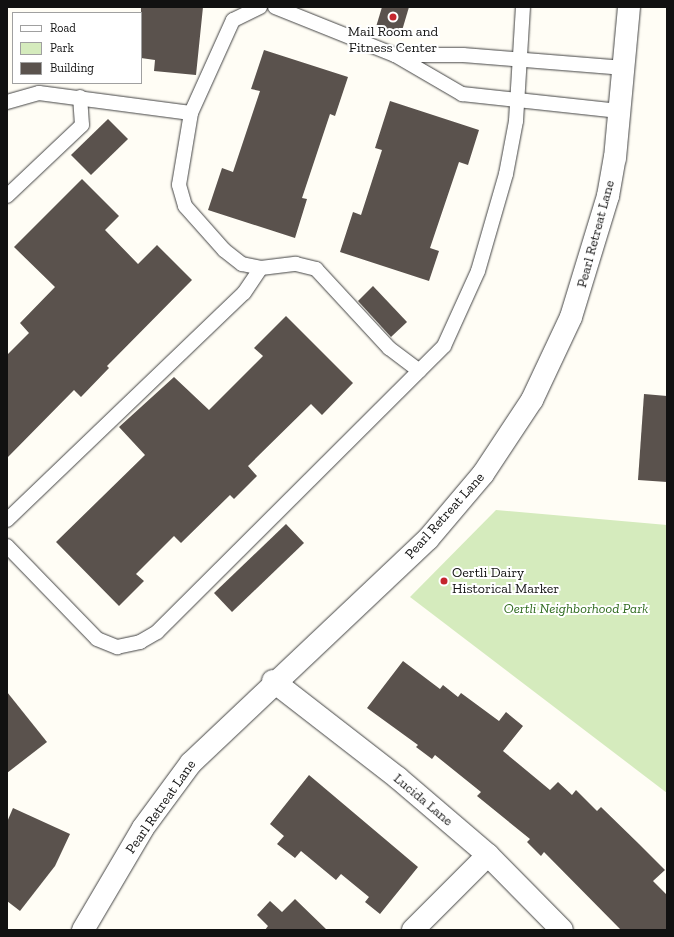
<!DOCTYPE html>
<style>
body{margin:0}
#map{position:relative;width:674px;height:937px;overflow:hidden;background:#fffdf5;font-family:"Zilla Slab",serif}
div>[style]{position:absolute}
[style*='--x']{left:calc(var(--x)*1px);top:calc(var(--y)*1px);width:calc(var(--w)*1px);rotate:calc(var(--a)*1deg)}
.green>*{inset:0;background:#d5ebbd}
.building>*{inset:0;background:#5a524d}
.roads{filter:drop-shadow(0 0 1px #444) drop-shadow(0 0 1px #444)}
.service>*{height:14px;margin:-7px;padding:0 7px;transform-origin:7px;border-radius:7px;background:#fff}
.minor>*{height:22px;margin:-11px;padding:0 11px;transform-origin:11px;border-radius:11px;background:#fff}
.dots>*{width:11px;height:11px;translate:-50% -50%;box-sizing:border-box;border:2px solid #fff;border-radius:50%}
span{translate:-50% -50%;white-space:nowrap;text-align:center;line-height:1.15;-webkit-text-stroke:4px #fff;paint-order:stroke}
.poi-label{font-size:14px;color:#111}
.left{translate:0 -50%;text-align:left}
.street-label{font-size:14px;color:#111}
.park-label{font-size:14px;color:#2f6b1f;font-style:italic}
.frame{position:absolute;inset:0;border:8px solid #111;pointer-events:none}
.legend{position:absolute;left:12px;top:12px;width:130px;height:72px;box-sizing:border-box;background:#fff;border:1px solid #a0a0a0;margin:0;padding:5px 7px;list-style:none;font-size:12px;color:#111}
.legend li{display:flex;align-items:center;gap:8px;height:20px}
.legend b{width:20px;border:1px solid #a0a0a0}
</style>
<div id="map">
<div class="green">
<div style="clip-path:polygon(496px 510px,667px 525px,667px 793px,410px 597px)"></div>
</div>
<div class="building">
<div style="clip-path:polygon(141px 7px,203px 7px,196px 75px,154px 71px,155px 60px,141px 58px)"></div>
<div style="clip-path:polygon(382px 7px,409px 7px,401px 34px,376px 27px)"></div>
<div style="clip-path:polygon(264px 50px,348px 77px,335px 116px,330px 114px,302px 198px,307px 199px,295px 238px,208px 210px,222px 168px,233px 172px,260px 91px,251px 89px)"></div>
<div style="clip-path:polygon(390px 101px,479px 130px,468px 165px,459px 162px,430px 248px,439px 251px,429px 281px,340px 252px,353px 212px,361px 215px,382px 150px,375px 148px)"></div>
<div style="clip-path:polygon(108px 119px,128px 139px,91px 175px,71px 155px)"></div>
<div style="clip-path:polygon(82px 179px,119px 216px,105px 230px,138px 264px,157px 245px,192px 280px,107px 366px,109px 368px,81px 397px,74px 390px,7px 458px,7px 355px,29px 333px,20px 323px,55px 287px,14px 247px)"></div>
<div style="clip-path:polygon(373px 286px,407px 322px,391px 337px,358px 301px)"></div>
<div style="clip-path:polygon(286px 316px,353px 383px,322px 415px,311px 404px,248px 466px,257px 476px,234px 499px,230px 495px,181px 543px,174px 536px,136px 574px,144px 581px,119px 606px,56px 542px,145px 455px,119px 427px,174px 377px,209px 410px,263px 356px,254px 348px)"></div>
<div style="clip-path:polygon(644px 394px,667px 396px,667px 482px,638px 480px)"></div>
<div style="clip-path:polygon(286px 524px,304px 543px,232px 612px,214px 593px)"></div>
<div style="clip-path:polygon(403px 661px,440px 689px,443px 685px,458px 697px,461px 693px,499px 721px,506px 712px,523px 726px,503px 751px,550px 790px,558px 782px,572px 795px,576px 790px,597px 811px,601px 807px,639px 844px,665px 870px,653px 881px,667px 895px,667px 930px,621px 930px,544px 852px,541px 856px,527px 842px,530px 839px,477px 796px,481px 792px,435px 755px,432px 759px,416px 747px,418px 745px,367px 708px)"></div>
<div style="clip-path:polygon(7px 692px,47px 742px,7px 773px)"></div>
<div style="clip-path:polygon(309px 775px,418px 867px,380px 914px,365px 902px,369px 897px,341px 874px,336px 880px,301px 851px,295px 858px,277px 844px,284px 836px,270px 824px)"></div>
<div style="clip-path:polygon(13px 808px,70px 834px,55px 866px,20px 911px,7px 901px,7px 822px)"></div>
<div style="clip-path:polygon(295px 899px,327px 930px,265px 930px,268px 926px,257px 915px,270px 901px,282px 912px)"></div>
</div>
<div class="roads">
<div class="service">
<div style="--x:260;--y:7;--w:30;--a:154"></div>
<div style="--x:233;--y:20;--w:102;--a:114.3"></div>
<div style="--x:191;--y:113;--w:73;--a:99.5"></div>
<div style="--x:179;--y:185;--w:22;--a:74"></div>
<div style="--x:185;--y:206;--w:59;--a:48.4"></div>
<div style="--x:224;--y:250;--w:23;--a:38"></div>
<div style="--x:242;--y:264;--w:19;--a:12"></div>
<div style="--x:261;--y:268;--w:35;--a:-7"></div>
<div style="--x:296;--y:264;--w:21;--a:14"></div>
<div style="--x:316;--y:269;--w:108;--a:47.3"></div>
<div style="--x:389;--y:348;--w:38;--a:37"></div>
<div style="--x:275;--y:7;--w:129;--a:21.8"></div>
<div style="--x:395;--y:55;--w:78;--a:30.2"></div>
<div style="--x:462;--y:94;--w:158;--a:6.2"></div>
<div style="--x:395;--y:55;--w:68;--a:0"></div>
<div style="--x:463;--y:55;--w:162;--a:4.6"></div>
<div style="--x:7;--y:102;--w:33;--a:-16"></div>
<div style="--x:39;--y:93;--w:153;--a:7.5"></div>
<div style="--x:7;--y:196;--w:103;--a:-43.4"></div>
<div style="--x:82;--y:125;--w:28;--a:-94"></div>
<div style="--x:7;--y:520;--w:328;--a:-43.8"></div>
<div style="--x:244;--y:293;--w:30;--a:-56"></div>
<div style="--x:7;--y:546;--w:129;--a:45.9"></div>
<div style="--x:97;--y:639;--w:22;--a:22"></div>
<div style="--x:117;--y:647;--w:24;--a:-12"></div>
<div style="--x:140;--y:642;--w:20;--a:-30"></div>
<div style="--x:157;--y:632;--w:405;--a:-44.9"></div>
<div style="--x:444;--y:346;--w:82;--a:-65.6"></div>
<div style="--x:478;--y:271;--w:101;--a:-73.9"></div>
<div style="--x:506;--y:174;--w:54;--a:-79.3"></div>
<div style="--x:516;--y:121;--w:114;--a:-86.5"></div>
</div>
<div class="minor">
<div style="--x:273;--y:681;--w:158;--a:37.8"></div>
<div style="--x:398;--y:778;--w:118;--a:40.5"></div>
<div style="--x:488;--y:855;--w:105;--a:45.4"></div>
<div style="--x:83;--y:930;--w:118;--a:-59.5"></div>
<div style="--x:143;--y:828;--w:81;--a:-53.6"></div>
<div style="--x:191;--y:763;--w:326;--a:-43.4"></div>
<div style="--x:428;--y:539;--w:85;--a:-49.8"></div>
<div style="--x:483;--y:474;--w:89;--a:-56.5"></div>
<div style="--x:532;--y:400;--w:92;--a:-64.8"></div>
<div style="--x:571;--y:317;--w:127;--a:-73"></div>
<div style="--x:608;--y:196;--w:39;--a:-80"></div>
<div style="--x:615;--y:158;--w:152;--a:-84.7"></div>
<div style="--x:413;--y:930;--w:106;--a:-45"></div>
</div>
</div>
<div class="dots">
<div style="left:393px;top:17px;background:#c4262e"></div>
<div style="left:444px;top:581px;background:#c4262e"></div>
</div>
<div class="poi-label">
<span style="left:393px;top:40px">Mail Room and<br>Fitness Center</span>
<span class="left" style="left:452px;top:581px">Oertli Dairy<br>Historical Marker</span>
</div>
<div class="street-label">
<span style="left:596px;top:234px;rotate:-75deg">Pearl Retreat Lane</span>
<span style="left:445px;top:516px;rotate:-48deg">Pearl Retreat Lane</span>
<span style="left:423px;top:800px;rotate:40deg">Lucida Lane</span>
<span style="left:161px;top:807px;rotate:-55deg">Pearl Retreat Lane</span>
</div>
<div class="park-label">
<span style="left:576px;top:609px">Oertli Neighborhood Park</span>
</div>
<div class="frame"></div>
<ul class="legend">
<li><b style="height:5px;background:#fff"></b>Road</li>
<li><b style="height:11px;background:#d5ebbd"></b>Park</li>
<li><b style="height:11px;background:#5a524d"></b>Building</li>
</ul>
</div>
